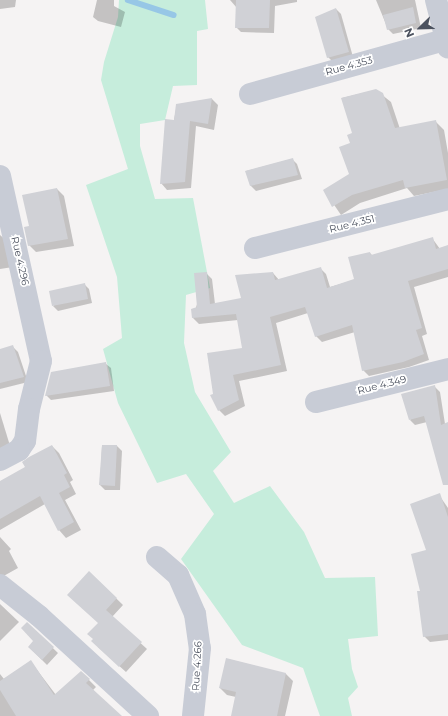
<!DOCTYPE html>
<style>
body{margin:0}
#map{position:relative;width:448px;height:716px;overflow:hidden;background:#f5f3f3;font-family:Montserrat,sans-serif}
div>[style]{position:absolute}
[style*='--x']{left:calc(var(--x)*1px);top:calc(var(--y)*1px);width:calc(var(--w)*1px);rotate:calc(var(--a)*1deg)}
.green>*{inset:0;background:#c6eddc}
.shadow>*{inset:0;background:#0003}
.stream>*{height:5.5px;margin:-2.75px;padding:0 2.75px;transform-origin:2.75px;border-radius:2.75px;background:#97c7e6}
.building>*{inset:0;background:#d0d1d6}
.minor>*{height:22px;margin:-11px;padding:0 11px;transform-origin:11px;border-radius:11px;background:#c8ccd6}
span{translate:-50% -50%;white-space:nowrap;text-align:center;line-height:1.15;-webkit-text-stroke:3.5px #fff;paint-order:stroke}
.street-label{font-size:10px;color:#4c525f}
.north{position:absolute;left:400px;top:8px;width:40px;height:40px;-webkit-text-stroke:3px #fff;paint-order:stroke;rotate:247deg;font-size:11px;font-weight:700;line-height:16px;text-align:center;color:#4c525f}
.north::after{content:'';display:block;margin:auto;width:14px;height:18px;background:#4c525f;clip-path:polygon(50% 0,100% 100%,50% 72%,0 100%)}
</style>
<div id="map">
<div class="green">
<div style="clip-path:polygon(119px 0,205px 0,208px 29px,197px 31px,197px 85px,173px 86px,165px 120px,140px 124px,140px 146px,155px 199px,193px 198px,210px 288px,186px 295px,184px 343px,195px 392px,231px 452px,213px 471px,234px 503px,270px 486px,304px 532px,325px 578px,375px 577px,378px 636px,348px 639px,352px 669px,358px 687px,348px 698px,352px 716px,320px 716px,303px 668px,242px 645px,181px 559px,214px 514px,186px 474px,157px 483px,118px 403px,103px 349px,122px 338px,117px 277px,86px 185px,128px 169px,101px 80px,104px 62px,118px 17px)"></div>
</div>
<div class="shadow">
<div style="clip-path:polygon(0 0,16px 0,15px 7px,0 9px)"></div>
<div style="clip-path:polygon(97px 0,114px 0,114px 6px,125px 12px,121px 27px,98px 21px,93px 17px)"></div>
<div style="clip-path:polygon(230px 0,297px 0,297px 2px,275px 6px,274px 33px,241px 32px,236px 27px,237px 8px)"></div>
<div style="clip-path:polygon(376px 0,415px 0,421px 28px,393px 34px,388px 29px)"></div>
<div style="clip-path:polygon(336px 9px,341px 14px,353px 57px,333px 62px,328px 57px)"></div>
<div style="clip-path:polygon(376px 90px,391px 102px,400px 129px,436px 122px,444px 130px,448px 153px,448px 189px,414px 196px,407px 188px,360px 203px,341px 215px,324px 190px,350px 175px,353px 134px,342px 98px)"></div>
<div style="clip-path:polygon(212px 99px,218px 105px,214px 130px,196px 126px,191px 188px,167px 190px,161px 183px,177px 105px)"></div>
<div style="clip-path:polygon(292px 159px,297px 164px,302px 179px,256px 191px,251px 186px,246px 171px)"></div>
<div style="clip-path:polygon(57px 189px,64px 196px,74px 246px,36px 252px,29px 245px,30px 227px)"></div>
<div style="clip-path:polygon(0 235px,8px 242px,13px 267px,0 269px)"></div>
<div style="clip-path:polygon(432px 238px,440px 249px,448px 247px,448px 277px,414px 287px,427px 334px,422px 336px,429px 360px,409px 367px,369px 376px,363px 370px,355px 332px,322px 342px,316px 336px,308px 313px,276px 323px,287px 371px,239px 381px,245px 406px,225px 416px,219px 410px,215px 394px,244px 349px,238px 320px,199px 324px,193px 318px,206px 273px,212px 279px,215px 304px,242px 299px,273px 273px,279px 280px,320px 268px,326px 274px,330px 287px,355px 280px,370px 253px,373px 256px)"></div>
<div style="clip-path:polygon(84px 284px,89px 289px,92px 303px,58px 311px,53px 306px)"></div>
<div style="clip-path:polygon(13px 347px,18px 352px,28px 382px,0 389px,0 350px)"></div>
<div style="clip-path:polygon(106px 364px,111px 368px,114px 391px,51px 400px,46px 395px)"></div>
<div style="clip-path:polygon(434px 386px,440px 392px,445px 424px,448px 424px,448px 468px,427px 422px,415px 425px,410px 420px)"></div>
<div style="clip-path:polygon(0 413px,11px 449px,0 453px)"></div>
<div style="clip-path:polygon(52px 446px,59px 453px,73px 480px,70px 482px,76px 494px,65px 500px,81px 530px,66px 538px,59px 530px,45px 504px,0 530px,0 483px,26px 467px)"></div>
<div style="clip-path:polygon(102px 446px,117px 446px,122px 451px,120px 490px,105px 490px,100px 485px)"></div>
<div style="clip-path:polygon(439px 495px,448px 508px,448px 640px,430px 642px,424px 636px,427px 551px)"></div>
<div style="clip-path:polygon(0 537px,11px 549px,9px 551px,18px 568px,0 578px)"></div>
<div style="clip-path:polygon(89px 572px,123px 605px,112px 617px,147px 649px,126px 672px,98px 647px,99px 624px)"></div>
<div style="clip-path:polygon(0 604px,19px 622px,0 641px)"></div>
<div style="clip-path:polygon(27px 623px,58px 653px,47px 665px,29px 647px,35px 641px)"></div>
<div style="clip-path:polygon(227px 659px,286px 674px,293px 681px,285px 716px,232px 716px,236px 697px,227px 695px,220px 688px)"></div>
<div style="clip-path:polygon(31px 662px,56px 695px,81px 672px,96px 687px,93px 690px,120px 716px,0 716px,0 674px,4px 679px)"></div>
</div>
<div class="stream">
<div style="--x:128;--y:0;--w:48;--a:18.1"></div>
</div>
<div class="building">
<div style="clip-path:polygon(236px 0,270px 0,269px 28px,235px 28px)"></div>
<div style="clip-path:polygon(413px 7px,416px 23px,387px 30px,383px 15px)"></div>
<div style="clip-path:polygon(336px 8px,349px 52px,327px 58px,315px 17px)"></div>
<div style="clip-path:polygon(376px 89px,383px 93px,395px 128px,436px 120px,447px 180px,405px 188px,403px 180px,352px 195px,332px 207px,323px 190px,349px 174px,339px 147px,350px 143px,347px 135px,352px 133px,341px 98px)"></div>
<div style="clip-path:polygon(212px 98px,208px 124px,190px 121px,185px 182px,160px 184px,165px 119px,174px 120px,176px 104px)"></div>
<div style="clip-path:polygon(293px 158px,298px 175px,250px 186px,245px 171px)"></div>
<div style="clip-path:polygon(57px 188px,68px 239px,28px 246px,24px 227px,29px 226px,22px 195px)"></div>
<div style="clip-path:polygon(433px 237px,436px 249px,448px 245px,448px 269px,408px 281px,422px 328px,416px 330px,424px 354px,403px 362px,362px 371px,352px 325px,315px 337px,305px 307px,270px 317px,281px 365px,233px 375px,239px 400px,218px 411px,210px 395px,213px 394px,207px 353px,242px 348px,236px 314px,192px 318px,191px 309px,197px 307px,194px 273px,207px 272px,210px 304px,241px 298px,235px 275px,273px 272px,275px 280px,321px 267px,327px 288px,354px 279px,348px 257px,370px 252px,371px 255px)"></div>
<div style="clip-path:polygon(85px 283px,88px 299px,52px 306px,49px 291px)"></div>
<div style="clip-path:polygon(13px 345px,24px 377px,0 383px,0 349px)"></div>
<div style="clip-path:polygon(106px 362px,110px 386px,45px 396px,51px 372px)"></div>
<div style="clip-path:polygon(435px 385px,441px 425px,448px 422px,448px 485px,443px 485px,424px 416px,409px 420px,401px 394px)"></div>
<div style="clip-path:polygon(52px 445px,67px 473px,64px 475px,70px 487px,59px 493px,74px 522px,58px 531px,40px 496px,0 519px,0 481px,25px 467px,22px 462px,29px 457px)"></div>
<div style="clip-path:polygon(102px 445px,117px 445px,115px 486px,99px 485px)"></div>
<div style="clip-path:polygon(440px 493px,448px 517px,448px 634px,423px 637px,417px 591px,420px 591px,411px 554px,426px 550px,410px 504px)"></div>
<div style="clip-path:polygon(89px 571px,117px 598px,106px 610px,142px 642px,119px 667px,91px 641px,93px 639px,87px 634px,98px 623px,67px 595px)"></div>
<div style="clip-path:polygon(27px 622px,54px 647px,42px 660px,28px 647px,33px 641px,21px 628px)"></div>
<div style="clip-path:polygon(226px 658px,286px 673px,277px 716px,231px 716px,236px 692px,219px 688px)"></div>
<div style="clip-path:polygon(31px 660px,54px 695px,81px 671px,90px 679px,86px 683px,122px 716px,16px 716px,0 690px,0 681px)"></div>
</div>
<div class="minor">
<div style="--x:436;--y:0;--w:49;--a:75.7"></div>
<div style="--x:250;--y:94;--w:205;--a:-15.5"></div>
<div style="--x:0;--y:176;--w:189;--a:77.5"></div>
<div style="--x:41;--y:361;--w:49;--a:104"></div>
<div style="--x:29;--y:409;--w:32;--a:97"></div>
<div style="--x:25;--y:441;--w:11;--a:124"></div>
<div style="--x:19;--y:450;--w:21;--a:152"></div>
<div style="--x:255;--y:248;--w:199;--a:-14.2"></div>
<div style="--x:316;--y:402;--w:136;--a:-14"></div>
<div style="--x:157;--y:557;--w:28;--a:41"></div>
<div style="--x:178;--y:575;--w:43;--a:66.4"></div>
<div style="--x:195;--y:614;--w:34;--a:82"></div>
<div style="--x:200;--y:648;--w:68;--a:95.9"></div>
<div style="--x:0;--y:585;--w:50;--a:38.5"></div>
<div style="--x:39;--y:616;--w:148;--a:42.5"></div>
</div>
<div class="street-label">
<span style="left:349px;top:66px;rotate:-15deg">Rue 4.353</span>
<span style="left:352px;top:224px;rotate:-14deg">Rue 4.351</span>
<span style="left:20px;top:261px;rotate:77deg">Rue 4.296</span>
<span style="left:382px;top:385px;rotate:-14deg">Rue 4.349</span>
<span style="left:197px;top:666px;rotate:-87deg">Rue 4.266</span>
</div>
<div class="north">N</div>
</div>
